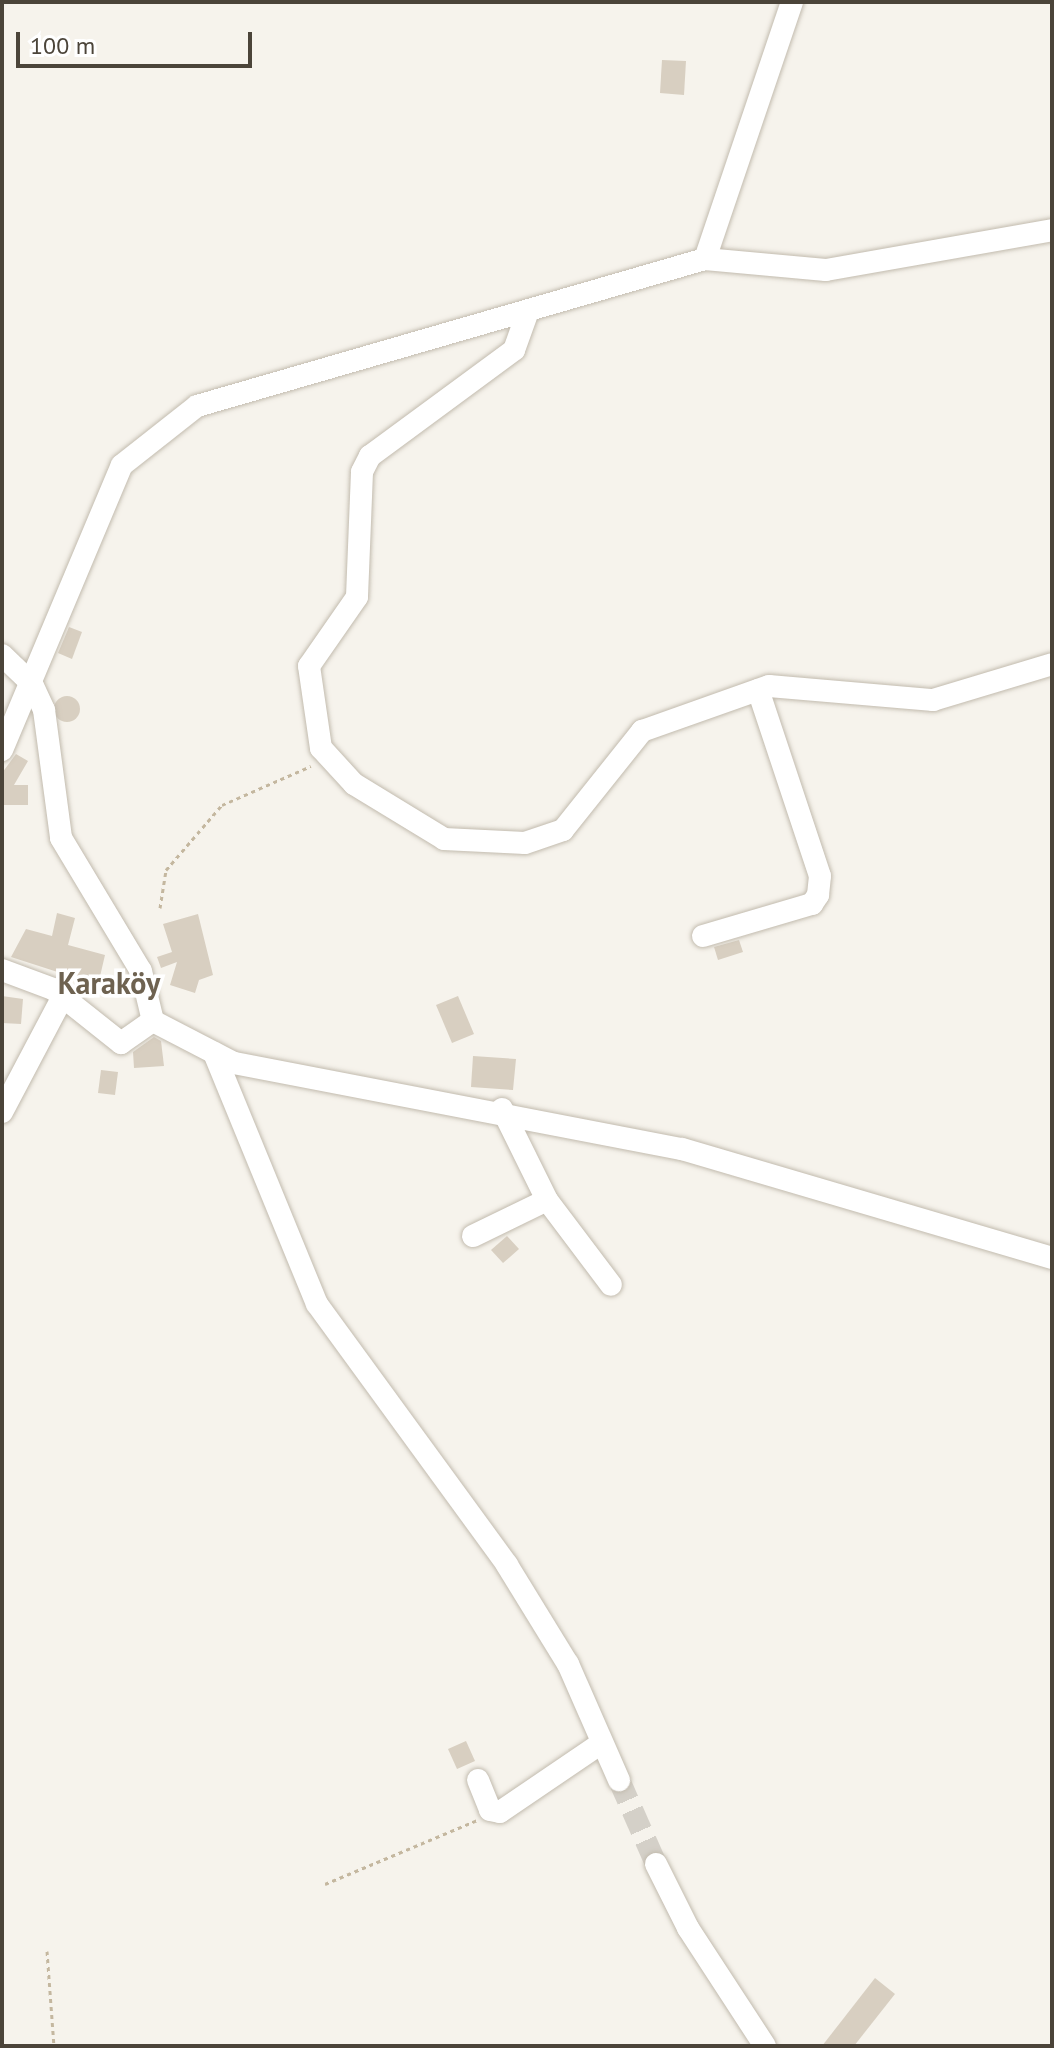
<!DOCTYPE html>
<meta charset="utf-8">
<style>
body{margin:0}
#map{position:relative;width:1054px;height:2048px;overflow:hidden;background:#f6f3ec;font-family:"PT Sans",sans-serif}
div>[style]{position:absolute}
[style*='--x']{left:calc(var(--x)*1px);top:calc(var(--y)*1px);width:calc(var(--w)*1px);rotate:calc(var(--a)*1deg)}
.building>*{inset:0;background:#d8cfc1}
.round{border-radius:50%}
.minor-tunnel>*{height:22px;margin-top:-11px;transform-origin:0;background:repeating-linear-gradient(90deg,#d4d0c8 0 22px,transparent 0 33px)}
.path>*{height:3px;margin-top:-1.5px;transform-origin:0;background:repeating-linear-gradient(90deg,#c4b79f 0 4px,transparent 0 8px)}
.roads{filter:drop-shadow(0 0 2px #c2bbae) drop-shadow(0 0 2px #c2bbae)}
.minor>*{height:22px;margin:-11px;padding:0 11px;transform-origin:11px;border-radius:11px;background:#fff}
span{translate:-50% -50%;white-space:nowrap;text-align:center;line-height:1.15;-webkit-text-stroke:7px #fff;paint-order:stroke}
.quarter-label{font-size:30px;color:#6e6250;font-weight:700}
.frame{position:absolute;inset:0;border:4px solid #4b4439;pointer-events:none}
.scale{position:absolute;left:16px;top:32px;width:236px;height:36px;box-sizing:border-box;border:4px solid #4b4439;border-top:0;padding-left:10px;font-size:24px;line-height:28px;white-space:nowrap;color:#4b4439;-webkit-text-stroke:6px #fff;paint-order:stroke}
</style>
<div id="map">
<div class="building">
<div style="clip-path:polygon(662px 60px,686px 61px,684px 95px,660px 93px)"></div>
<div style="clip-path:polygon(69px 627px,82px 632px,72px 659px,58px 653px)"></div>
<div class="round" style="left:54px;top:696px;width:26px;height:26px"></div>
<div style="clip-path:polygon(16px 754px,28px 761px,14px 785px,28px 785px,28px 805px,2px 805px,2px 773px)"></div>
<div style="clip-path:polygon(57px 913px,75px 918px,68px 945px,105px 955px,98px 985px,11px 957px,26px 929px,52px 936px)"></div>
<div style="clip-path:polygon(198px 914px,213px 975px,199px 980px,195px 993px,170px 985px,177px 962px,161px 968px,157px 957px,172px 952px,163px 924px)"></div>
<div style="clip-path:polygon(739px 940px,743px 952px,718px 960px,714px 947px)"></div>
<div style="clip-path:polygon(2px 996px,23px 999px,21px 1024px,2px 1023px)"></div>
<div style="clip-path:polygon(458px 996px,474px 1034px,452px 1043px,436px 1005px)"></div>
<div style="clip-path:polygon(154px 1037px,161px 1041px,164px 1066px,134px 1068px,133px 1052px)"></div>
<div style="clip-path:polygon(473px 1056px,516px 1059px,513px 1090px,471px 1087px)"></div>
<div style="clip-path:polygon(101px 1070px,118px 1072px,115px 1095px,98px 1093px)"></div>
<div style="clip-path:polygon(507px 1236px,519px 1249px,503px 1263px,491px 1250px)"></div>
<div style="clip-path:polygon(466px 1741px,475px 1761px,457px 1769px,448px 1749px)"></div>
<div style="clip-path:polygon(875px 1978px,895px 1994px,854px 2046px,822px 2046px)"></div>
</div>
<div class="minor-tunnel">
<div style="--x:619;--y:1780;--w:92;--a:66.2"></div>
</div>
<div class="path">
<div style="--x:160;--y:908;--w:38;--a:-81"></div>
<div style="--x:166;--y:870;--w:86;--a:-49.3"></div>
<div style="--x:222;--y:805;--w:97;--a:-23.7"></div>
<div style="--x:325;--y:1884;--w:165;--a:-22.8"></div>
<div style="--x:47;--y:1951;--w:95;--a:85.8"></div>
</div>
<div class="roads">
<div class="minor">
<div style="--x:705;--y:259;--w:271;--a:-71.3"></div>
<div style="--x:528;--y:311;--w:41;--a:109.7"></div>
<div style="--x:514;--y:350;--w:179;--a:143.6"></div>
<div style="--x:370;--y:456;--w:18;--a:117"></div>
<div style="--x:362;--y:472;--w:125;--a:92.3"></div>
<div style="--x:357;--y:597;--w:84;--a:124.8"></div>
<div style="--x:309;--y:666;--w:83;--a:81.7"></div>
<div style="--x:321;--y:748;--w:49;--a:47.5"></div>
<div style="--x:354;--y:784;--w:105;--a:31.4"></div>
<div style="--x:444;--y:839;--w:81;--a:2.8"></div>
<div style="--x:525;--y:843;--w:40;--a:-18.9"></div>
<div style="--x:563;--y:830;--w:127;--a:-51.4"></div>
<div style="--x:642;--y:731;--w:135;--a:-19.5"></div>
<div style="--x:769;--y:686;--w:165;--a:4.9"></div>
<div style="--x:933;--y:700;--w:124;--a:-16.8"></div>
<div style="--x:2;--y:655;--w:42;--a:44"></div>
<div style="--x:32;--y:684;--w:29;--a:65"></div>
<div style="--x:44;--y:710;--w:129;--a:82.4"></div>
<div style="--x:61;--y:838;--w:155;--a:59"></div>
<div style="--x:141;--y:971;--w:51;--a:76.5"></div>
<div style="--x:2;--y:750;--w:309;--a:-67.2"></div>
<div style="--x:122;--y:465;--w:95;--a:-38.2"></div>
<div style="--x:197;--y:406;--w:529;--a:-16.14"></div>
<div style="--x:705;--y:259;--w:121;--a:5.2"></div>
<div style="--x:826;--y:270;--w:230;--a:-10"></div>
<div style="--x:703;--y:936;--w:114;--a:-16.4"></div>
<div style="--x:812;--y:904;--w:11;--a:-56"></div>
<div style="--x:818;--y:895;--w:19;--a:-84"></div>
<div style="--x:820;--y:876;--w:196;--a:-108.4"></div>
<div style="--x:2;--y:970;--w:54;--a:20.4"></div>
<div style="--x:53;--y:989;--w:87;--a:38.5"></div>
<div style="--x:121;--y:1043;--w:39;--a:-35"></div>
<div style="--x:153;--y:1021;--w:91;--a:27.4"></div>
<div style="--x:234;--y:1063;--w:456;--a:10.9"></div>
<div style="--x:682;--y:1149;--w:386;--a:16.4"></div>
<div style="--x:214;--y:1053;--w:271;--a:67.7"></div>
<div style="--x:317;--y:1304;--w:323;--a:53.9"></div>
<div style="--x:507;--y:1565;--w:116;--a:58.4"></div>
<div style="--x:568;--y:1664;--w:127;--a:66.3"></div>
<div style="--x:502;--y:1109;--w:102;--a:63.7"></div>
<div style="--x:547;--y:1200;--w:106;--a:53"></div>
<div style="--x:2;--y:1112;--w:129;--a:-62.2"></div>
<div style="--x:473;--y:1236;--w:82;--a:-25.9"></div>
<div style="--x:478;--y:1780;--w:32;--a:68"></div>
<div style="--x:490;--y:1810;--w:10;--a:11"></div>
<div style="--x:500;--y:1812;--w:121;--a:-34.2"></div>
<div style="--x:656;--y:1864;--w:72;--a:63.4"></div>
<div style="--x:688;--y:1928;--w:141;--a:56.9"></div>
</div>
</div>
<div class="quarter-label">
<span style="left:109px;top:983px">Karaköy</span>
</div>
<div class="frame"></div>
<div class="scale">100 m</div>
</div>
